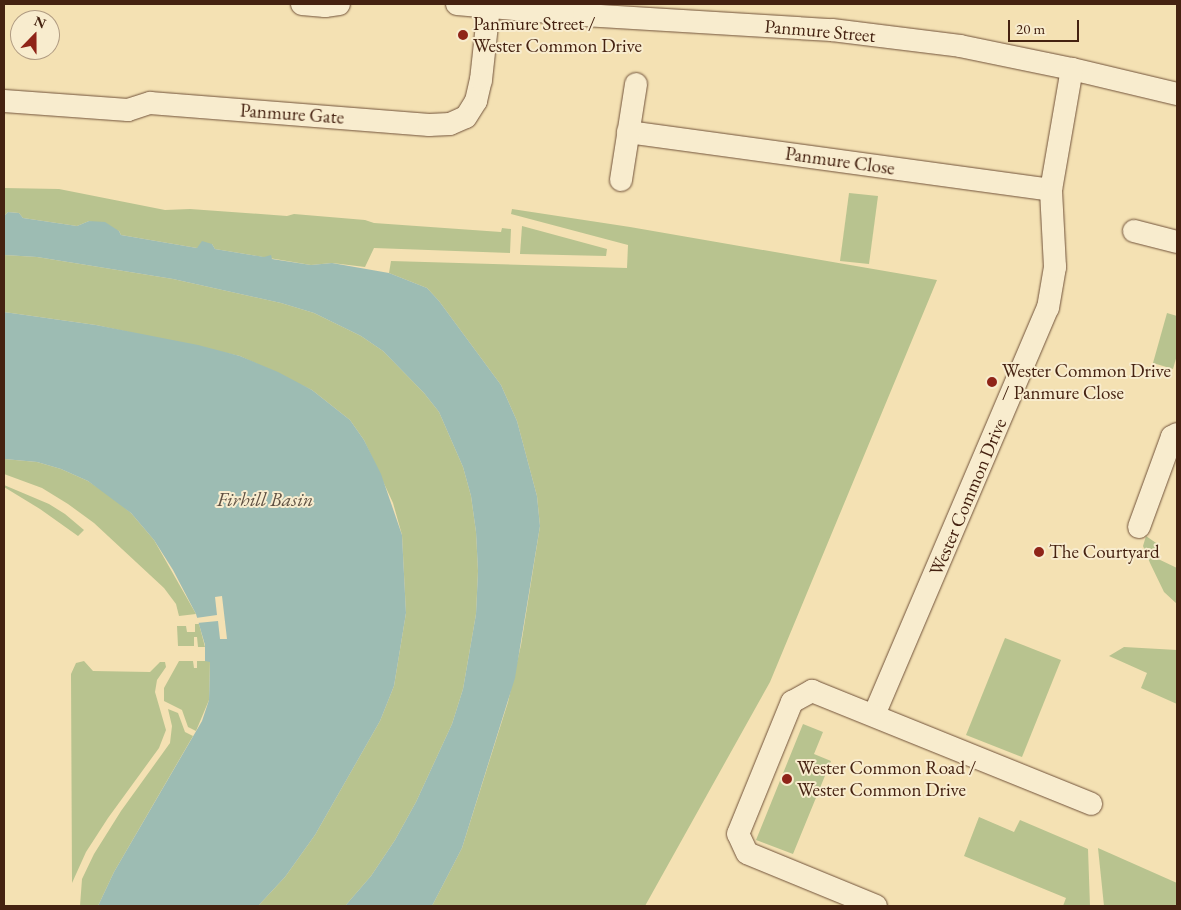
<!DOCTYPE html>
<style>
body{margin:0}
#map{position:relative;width:1181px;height:910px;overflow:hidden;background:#f4e1b3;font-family:"EB Garamond",serif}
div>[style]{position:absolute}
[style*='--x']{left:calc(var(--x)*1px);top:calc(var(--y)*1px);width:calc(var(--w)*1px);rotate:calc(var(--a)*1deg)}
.green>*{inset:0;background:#b8c38f}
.water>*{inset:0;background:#9dbcb3}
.pier>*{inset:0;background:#f4e1b3}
.roads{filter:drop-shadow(0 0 1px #71523a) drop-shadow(0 0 1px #71523a)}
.minor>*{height:22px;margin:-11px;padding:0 11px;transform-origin:11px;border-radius:11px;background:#f8ecce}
.dots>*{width:14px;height:14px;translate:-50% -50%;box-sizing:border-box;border:2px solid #f8ecce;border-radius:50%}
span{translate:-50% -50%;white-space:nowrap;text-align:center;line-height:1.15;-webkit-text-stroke:4px #f8ecce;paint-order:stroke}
.poi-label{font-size:19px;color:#452211}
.left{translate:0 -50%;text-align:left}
.street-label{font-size:19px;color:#452211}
.water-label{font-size:20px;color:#5f5042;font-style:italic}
.frame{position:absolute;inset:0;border:5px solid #452211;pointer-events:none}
.north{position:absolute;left:10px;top:10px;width:50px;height:50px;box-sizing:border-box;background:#f8ecce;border:1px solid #b09b82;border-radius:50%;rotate:22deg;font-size:14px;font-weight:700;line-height:20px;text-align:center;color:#452211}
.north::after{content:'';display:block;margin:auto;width:18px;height:22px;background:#8f2418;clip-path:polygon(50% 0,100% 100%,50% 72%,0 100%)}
.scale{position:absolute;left:1008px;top:20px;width:71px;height:22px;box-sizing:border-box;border:2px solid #452211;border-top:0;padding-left:6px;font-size:15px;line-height:18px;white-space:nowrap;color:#452211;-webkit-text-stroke:4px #f8ecce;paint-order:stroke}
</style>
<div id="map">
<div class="green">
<div style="clip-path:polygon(4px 188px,59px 189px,165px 210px,190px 209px,287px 216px,294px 214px,365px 220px,374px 223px,501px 232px,502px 228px,511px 229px,510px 253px,374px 248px,365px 267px,332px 263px,311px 265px,215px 249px,212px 244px,197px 248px,121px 235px,119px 231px,89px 221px,77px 226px,23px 218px,19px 213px,8px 212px,4px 216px)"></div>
<div style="clip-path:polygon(849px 193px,878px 196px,869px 264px,840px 261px)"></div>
<div style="clip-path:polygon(512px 209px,630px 227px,937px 280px,770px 682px,645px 906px,432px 906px,462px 848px,508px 702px,521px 645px,540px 526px,537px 496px,517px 421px,501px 385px,439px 301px,427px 288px,389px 273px,391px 261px,627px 268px,628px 245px,511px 214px)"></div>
<div style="clip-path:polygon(522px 226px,607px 249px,606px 256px,520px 254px)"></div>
<div style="clip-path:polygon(4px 255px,37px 257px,173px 279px,281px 303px,314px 313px,361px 336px,383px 351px,424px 393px,439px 412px,463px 467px,471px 496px,476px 532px,478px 571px,476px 614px,463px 689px,452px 724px,416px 802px,395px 840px,371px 876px,345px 906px,258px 906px,285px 877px,315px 835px,380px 721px,394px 686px,406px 613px,402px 535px,393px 503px,364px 440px,350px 420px,312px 390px,240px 356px,96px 325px,4px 312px)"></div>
<div style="clip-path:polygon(1167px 313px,1177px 316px,1177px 355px,1173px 369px,1153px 363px)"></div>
<div style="clip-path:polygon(4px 459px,37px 462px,61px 469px,88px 481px,112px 497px,131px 513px,154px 540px,196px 614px,179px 616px,176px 604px,164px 588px,94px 523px,68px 504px,42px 488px,4px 474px)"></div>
<div style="clip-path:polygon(4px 485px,49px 504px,65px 514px,84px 530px,78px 536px,40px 509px,4px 487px)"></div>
<div style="clip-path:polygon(1146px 536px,1159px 545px,1154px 557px,1177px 568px,1177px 604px,1164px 592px,1150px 563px,1143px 546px)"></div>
<div style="clip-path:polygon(195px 624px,199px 624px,205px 647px,198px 647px,197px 637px,194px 637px,194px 646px,178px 646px,177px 626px,186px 626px,187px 632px,195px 632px)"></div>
<div style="clip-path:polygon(1005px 638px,1061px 660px,1022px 757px,966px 735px)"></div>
<div style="clip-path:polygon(1124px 647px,1177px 650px,1177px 704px,1141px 688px,1147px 673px,1109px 656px)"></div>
<div style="clip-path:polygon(84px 661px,93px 671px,150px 672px,160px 662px,165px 662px,166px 667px,157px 680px,155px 692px,166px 730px,159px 748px,108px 818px,86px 852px,72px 883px,71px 674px,76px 663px)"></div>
<div style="clip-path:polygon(179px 661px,193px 661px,194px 668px,197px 668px,197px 661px,210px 661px,209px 700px,196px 731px,188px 727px,182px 710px,164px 701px,164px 688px)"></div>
<div style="clip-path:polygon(168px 709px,178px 713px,185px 732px,193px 736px,114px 872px,98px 906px,80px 906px,82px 879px,94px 854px,121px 811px,170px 743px,172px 726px)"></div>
<div style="clip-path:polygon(803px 724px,823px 732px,814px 754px,831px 761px,793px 854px,756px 840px)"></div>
<div style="clip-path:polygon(979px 817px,1014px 832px,1020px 820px,1088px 849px,1090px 906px,1063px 906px,1066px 898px,964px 856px)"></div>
<div style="clip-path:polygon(1098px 848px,1177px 883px,1177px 906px,1104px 906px)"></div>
</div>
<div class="water">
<div style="clip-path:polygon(8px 212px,19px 213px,23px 218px,77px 226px,89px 221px,105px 222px,119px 231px,121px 235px,197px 248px,202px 241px,212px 244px,215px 249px,264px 257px,271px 255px,272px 259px,311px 265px,332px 263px,389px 273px,427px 288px,439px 301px,501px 385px,517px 421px,537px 496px,540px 526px,515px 678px,462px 848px,432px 906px,345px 906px,371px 876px,395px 840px,416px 802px,452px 724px,463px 689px,476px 614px,478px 571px,476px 532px,471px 496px,463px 467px,439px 412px,424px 393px,383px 351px,361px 336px,314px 313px,281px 303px,173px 279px,37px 257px,4px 255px,4px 216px)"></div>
<div style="clip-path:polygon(4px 312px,96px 325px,198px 345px,240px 356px,278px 372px,312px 390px,350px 420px,364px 440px,381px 474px,402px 535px,406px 613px,394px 686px,380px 721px,315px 835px,285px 877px,258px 906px,98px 906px,114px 872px,202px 721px,209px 700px,210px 662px,205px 661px,205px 645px,196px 614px,173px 570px,154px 540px,131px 513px,88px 481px,61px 469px,37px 462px,4px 459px)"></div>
</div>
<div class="pier">
<div style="clip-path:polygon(222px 596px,227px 639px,220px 639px,218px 621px,197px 623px,196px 618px,217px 615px,215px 597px)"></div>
</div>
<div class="roads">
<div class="minor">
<div style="--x:302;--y:4;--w:23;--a:5"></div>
<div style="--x:325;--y:6;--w:14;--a:-8"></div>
<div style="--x:457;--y:4;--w:127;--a:5"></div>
<div style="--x:584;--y:15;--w:248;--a:3.5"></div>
<div style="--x:832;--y:30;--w:129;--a:7.1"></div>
<div style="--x:960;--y:46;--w:114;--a:11.6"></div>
<div style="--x:1072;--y:69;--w:108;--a:13.4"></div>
<div style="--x:4;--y:101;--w:124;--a:4.2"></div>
<div style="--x:128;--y:110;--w:23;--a:-18"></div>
<div style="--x:150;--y:103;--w:280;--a:4.5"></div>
<div style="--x:429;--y:125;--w:21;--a:-3"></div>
<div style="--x:450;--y:124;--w:17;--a:-24"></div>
<div style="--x:466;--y:117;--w:19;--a:-58"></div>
<div style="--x:476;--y:101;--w:22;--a:-77"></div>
<div style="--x:481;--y:80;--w:74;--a:-83.8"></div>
<div style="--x:628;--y:132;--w:427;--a:7.8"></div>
<div style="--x:621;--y:180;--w:97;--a:-81.1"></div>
<div style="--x:1134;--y:231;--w:44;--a:14.3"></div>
<div style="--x:1139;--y:527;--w:96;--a:-69.9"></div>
<div style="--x:1172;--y:437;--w:6;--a:-31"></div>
<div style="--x:874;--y:715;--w:443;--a:-66.9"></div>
<div style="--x:1048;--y:308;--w:42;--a:-80.3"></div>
<div style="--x:1055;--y:267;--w:77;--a:-93"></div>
<div style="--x:1051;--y:190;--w:123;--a:-80.2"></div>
<div style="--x:876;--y:906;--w:139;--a:-157.7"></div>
<div style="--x:747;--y:853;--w:21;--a:-115"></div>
<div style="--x:738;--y:834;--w:143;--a:-67.8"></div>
<div style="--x:792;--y:702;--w:23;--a:-29"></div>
<div style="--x:812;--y:691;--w:301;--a:22"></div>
</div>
</div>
<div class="dots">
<div style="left:463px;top:35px;background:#8f2418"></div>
<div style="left:992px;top:382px;background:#8f2418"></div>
<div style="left:1039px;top:552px;background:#8f2418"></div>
<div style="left:787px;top:779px;background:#8f2418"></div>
</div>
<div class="poi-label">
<span class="left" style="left:473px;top:35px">Panmure Street /<br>Wester Common Drive</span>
<span class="left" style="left:1002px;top:382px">Wester Common Drive<br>/ Panmure Close</span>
<span class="left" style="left:1049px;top:552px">The Courtyard</span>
<span class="left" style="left:797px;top:779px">Wester Common Road /<br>Wester Common Drive</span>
</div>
<div class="street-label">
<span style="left:820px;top:31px;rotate:5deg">Panmure Street</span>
<span style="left:292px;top:114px;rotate:4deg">Panmure Gate</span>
<span style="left:840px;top:161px;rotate:8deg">Panmure Close</span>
<span style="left:968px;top:497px;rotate:-67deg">Wester Common Drive</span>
</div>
<div class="water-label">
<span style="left:265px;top:499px">Firhill Basin</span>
</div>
<div class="frame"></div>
<div class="north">N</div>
<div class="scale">20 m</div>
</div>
